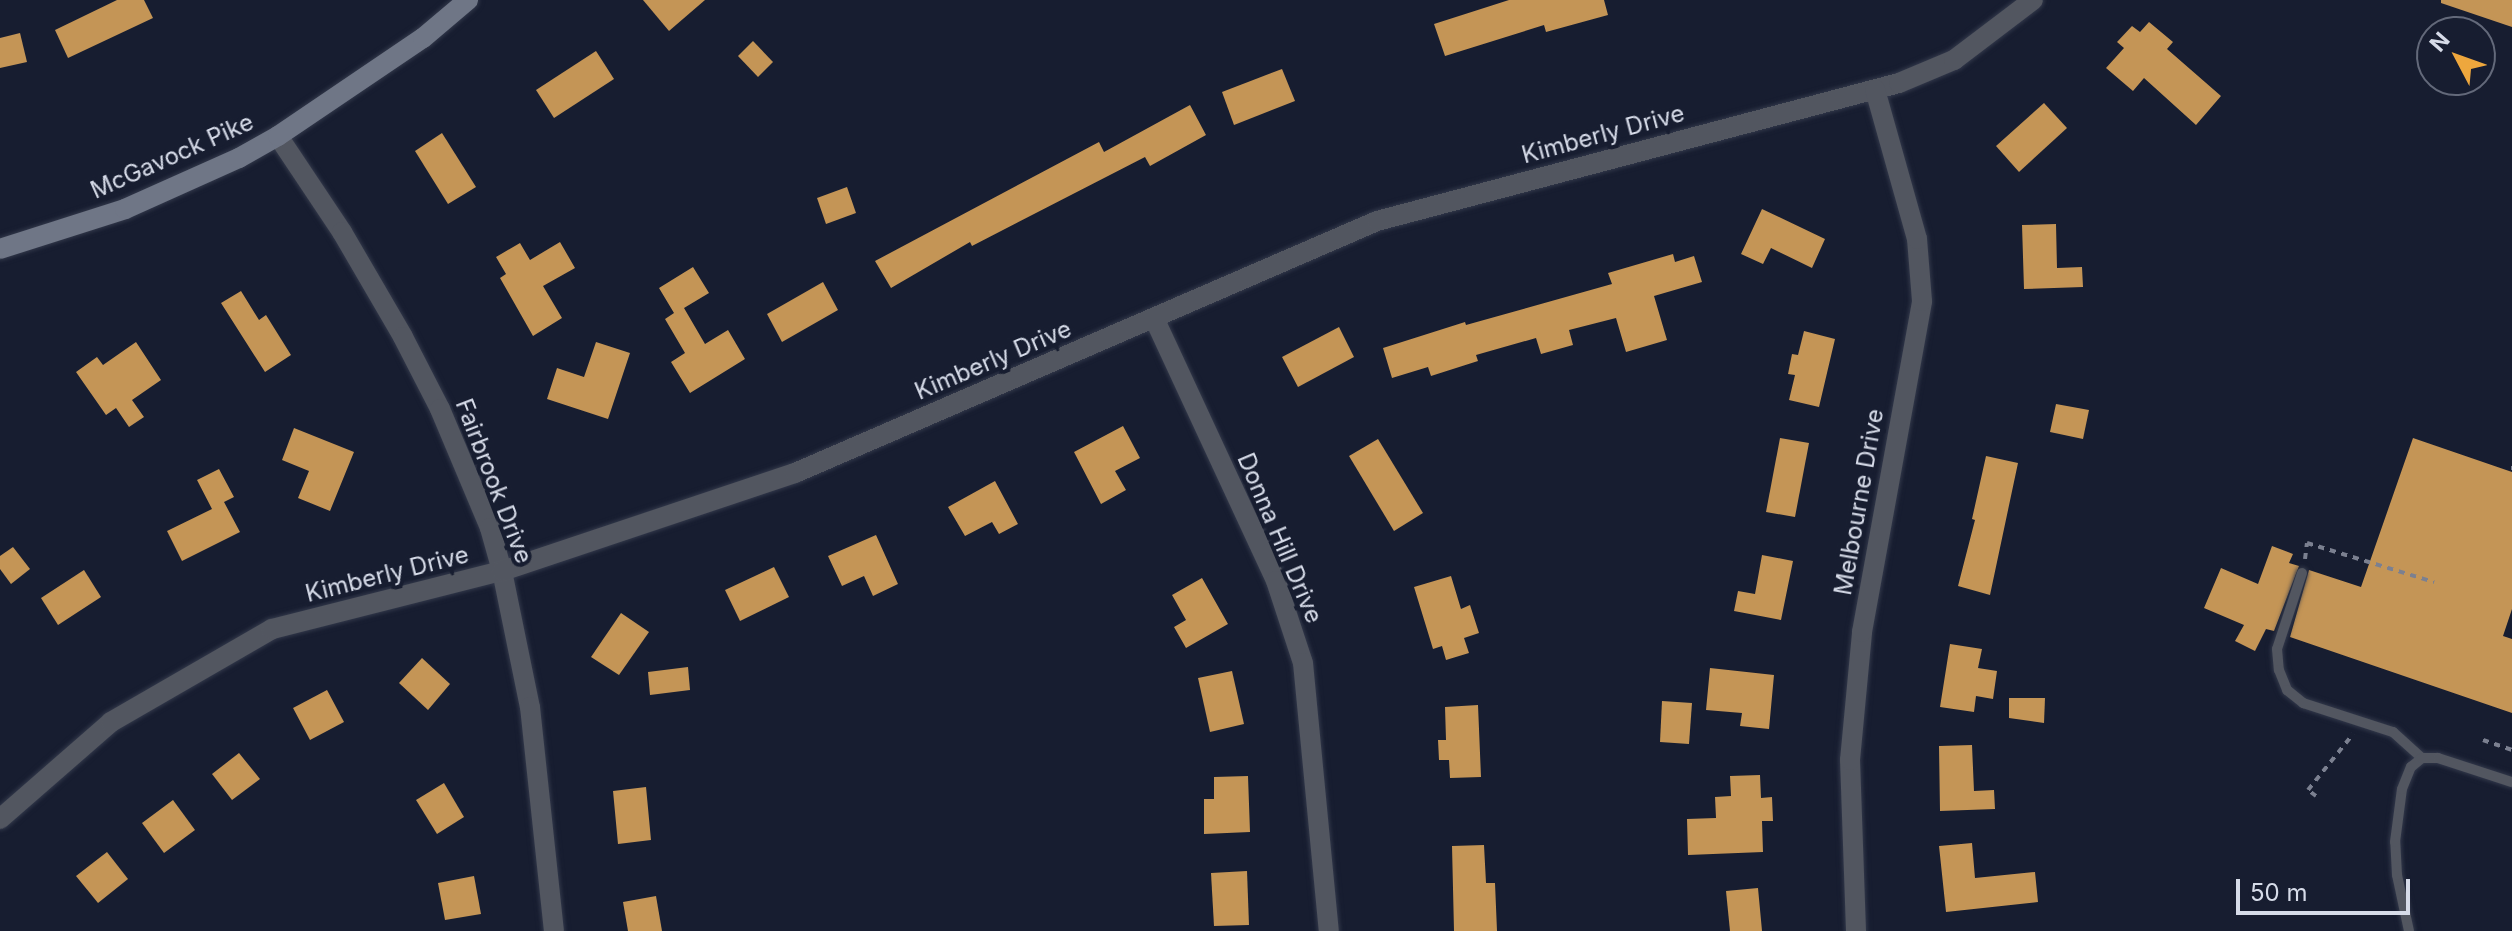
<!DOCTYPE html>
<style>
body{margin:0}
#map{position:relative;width:2512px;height:931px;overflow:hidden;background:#171d30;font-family:Inter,sans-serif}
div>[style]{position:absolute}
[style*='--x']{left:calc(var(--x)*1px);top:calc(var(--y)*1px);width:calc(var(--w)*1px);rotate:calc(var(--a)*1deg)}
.building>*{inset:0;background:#c49556}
.path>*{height:4px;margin-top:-2px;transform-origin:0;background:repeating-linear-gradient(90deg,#7b8090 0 6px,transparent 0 12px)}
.roads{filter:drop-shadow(0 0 2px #32384a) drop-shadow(0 0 2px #32384a)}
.service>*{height:10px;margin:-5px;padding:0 5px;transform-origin:5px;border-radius:5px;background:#525660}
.minor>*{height:20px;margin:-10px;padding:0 10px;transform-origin:10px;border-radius:10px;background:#525660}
.secondary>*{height:20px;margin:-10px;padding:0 10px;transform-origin:10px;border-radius:10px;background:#6f7686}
span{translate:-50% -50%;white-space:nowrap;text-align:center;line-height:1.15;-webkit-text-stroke:8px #171d30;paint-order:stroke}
.street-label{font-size:24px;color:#d6dbe8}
.north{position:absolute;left:2416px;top:16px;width:80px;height:80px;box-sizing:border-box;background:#171d30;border:2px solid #63697a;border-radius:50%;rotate:311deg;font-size:22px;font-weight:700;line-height:32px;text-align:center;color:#d6dbe8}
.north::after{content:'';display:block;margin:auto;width:28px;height:36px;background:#eea73d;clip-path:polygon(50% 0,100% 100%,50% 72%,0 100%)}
.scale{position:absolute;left:2236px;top:879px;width:174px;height:36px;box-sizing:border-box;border:4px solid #d6dbe8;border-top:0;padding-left:10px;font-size:24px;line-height:28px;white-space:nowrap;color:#d6dbe8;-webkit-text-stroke:6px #171d30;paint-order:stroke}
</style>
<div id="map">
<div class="building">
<div style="clip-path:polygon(117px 0,144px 0,153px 18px,68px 58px,55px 30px)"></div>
<div style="clip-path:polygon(643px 0,705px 0,669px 31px)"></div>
<div style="clip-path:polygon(1509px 0,1604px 0,1608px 15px,1546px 32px,1544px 25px,1445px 56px,1434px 24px)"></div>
<div style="clip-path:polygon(2441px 0,2512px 0,2512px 27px,2441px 3px)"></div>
<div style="clip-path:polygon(2149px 22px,2173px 42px,2167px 49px,2221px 96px,2196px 125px,2144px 78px,2133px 91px,2106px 68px,2124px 48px,2117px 42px,2132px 26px,2140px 32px)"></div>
<div style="clip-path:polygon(20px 33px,27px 62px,0 68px,0 38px)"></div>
<div style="clip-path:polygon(753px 41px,773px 62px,758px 77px,738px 56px)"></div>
<div style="clip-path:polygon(596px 51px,614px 79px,554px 118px,536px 90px)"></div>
<div style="clip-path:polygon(1282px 69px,1295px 101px,1234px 125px,1222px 92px)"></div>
<div style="clip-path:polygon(2044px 103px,2067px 128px,2019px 172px,1996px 146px)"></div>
<div style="clip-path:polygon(1190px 105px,1206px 135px,1150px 166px,1145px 157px,972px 246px,970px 242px,891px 288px,875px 261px,1099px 142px,1104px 152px)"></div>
<div style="clip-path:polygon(442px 133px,476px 187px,448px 204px,415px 151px)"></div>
<div style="clip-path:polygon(847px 187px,856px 213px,826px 224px,817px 198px)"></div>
<div style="clip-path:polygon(1762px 209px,1825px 239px,1812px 268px,1771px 248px,1763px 264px,1741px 254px)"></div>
<div style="clip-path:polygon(2056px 224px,2057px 268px,2082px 267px,2083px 287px,2024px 289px,2022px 225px)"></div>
<div style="clip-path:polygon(560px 242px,575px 268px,543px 286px,562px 318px,533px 336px,500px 278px,506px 274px,496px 257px,520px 243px,530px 260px)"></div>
<div style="clip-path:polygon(1673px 254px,1675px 262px,1694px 256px,1702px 282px,1654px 296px,1667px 340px,1626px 352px,1616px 318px,1569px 330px,1573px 345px,1541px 354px,1536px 338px,1476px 355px,1478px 361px,1431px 376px,1428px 367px,1392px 378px,1383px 348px,1465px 322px,1466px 325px,1612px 284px,1608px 273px)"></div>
<div style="clip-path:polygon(693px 267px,709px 293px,684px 308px,705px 344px,728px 330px,745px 359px,690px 393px,671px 362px,685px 353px,665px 319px,674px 313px,659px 288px)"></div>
<div style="clip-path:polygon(823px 282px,838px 310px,782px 342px,767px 314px)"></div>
<div style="clip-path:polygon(241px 291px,259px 320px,266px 315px,291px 355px,265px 372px,221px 303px)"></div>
<div style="clip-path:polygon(1339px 327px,1354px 357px,1298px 387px,1282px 357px)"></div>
<div style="clip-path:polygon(1804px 331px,1835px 339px,1819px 407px,1789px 400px,1795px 375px,1788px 374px,1792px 354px,1798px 355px)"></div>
<div style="clip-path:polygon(136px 342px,161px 380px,132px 400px,144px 417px,129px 427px,116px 408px,106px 415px,76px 372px,97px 357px,103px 365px)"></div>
<div style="clip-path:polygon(596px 342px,630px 353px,608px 419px,547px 399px,557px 368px,584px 377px)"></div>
<div style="clip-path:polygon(2056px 404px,2089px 410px,2083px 439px,2050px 432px)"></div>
<div style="clip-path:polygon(1123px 426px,1140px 458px,1115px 471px,1126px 490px,1101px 504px,1074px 452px)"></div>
<div style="clip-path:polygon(294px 428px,354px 452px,330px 511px,298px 498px,309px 471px,282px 460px)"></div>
<div style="clip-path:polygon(1780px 438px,1809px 443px,1795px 517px,1766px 512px)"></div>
<div style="clip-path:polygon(2413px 438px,2512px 472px,2512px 609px,2503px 636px,2512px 639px,2512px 713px,2290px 637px,2309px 570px,2361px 587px)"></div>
<div style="clip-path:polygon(1378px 439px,1423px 513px,1394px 531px,1349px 456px)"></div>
<div style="clip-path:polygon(1986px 456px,2018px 463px,1990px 595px,1958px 586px,1975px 520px,1972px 519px)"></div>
<div style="clip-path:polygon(219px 469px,234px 497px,224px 502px,240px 532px,182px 561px,167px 531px,212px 509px,197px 480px)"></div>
<div style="clip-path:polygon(995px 481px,1018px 524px,999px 534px,992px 522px,965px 536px,948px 507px)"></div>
<div style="clip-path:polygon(876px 535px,898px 584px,873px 596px,864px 576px,842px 586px,828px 556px)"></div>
<div style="clip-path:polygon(2272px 546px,2293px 554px,2289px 563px,2299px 566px,2274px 631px,2266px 629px,2255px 651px,2235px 641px,2244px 625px,2204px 608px,2221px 568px,2258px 584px)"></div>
<div style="clip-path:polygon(13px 547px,30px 569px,11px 584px,0 569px,0 556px)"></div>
<div style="clip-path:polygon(1762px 555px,1793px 561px,1781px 620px,1734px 611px,1738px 591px,1755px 594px)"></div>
<div style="clip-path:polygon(774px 567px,789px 597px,740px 621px,725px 590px)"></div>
<div style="clip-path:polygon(84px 570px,101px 597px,58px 625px,41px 598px)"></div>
<div style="clip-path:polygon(1451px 576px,1461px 609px,1470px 605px,1479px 633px,1464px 638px,1469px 653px,1446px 660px,1442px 646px,1433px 649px,1414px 587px)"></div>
<div style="clip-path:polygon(1202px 578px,1228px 624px,1186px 648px,1174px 627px,1186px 620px,1172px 595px)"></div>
<div style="clip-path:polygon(621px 613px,649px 632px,619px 675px,591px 657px)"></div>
<div style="clip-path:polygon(1950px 644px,1982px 649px,1978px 668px,1997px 671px,1993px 699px,1976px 696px,1974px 712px,1940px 707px)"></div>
<div style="clip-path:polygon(422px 658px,450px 684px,428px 710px,399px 683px)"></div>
<div style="clip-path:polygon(688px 667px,690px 690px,650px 695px,648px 672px)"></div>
<div style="clip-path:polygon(1710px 668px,1774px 675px,1769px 729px,1740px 726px,1742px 713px,1706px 710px)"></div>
<div style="clip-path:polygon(1232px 671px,1244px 724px,1210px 732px,1198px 678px)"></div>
<div style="clip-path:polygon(327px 690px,344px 722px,310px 740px,293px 708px)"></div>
<div style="clip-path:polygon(2009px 698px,2045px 698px,2044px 723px,2009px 718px)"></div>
<div style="clip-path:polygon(1662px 701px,1692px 703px,1689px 744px,1660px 742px)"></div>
<div style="clip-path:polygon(1478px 705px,1481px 777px,1450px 778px,1449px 760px,1439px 760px,1438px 740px,1446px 740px,1445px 707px)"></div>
<div style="clip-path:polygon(1972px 745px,1974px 791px,1994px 790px,1995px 809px,1940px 811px,1939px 746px)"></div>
<div style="clip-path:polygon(239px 753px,260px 779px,232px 800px,212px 774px)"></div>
<div style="clip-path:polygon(1760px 775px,1761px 798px,1772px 797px,1773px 821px,1762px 821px,1763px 852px,1688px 855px,1687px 819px,1716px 818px,1715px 797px,1731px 796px,1730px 776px)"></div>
<div style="clip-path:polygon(1248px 776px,1250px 832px,1204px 834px,1204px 799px,1214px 799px,1214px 777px)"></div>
<div style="clip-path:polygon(444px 783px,464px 817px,437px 834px,416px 800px)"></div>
<div style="clip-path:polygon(646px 787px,651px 840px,618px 844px,613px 791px)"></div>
<div style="clip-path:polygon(173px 800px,195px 830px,164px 853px,142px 823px)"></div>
<div style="clip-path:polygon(1972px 843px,1975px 878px,2035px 872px,2038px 902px,1946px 912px,1939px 846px)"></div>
<div style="clip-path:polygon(1484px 845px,1486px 883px,1495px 883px,1497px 931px,1454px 931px,1452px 846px)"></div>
<div style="clip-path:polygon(107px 852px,128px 879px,98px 903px,76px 876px)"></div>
<div style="clip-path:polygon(1247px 871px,1249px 925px,1214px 926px,1211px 873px)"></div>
<div style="clip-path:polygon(474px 876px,481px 914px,445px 920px,438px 883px)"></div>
<div style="clip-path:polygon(1758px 888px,1762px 931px,1730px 931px,1726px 891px)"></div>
<div style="clip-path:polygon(656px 896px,662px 931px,628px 931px,623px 902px)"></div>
</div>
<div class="path">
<div style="--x:2511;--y:468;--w:1;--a:0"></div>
<div style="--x:2305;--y:559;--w:16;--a:-83"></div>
<div style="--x:2307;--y:543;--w:133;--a:17.1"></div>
<div style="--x:2483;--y:740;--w:31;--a:19"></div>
<div style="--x:2316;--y:796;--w:10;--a:-143"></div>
<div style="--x:2308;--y:790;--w:72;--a:-51.2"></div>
</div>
<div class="roads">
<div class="service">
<div style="--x:2302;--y:573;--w:80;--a:108.2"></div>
<div style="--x:2277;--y:649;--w:21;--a:85"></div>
<div style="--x:2279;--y:670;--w:22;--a:68"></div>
<div style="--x:2287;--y:690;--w:21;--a:39"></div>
<div style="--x:2303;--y:703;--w:95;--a:17.9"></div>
<div style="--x:2393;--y:732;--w:39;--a:42"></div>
<div style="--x:2409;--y:931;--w:57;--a:-102.1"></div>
<div style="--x:2397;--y:875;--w:33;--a:-93"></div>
<div style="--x:2395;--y:842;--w:53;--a:-82.5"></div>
<div style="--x:2402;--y:789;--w:24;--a:-68"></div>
<div style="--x:2411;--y:767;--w:14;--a:-39"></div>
<div style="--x:2422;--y:758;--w:16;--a:0"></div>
<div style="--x:2438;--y:758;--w:78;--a:18"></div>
</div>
<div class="minor">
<div style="--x:278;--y:136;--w:115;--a:56.3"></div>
<div style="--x:342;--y:232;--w:121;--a:59.8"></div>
<div style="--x:403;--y:337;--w:81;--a:62.8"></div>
<div style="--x:440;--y:409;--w:129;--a:67.2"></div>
<div style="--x:490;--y:528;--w:45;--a:74.4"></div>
<div style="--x:502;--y:571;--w:139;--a:78.4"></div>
<div style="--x:530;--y:707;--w:225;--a:83.9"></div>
<div style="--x:1155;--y:320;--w:288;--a:65.1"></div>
<div style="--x:1276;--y:581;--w:86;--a:71.8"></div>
<div style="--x:1303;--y:663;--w:269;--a:84.5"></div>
<div style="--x:0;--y:819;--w:147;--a:-41.1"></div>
<div style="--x:111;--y:722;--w:186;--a:-30"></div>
<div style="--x:272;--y:629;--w:237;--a:-14.2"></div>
<div style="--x:502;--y:571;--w:309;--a:-18.5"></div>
<div style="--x:795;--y:473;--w:634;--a:-23.41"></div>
<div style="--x:1377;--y:221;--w:540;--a:-14.81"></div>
<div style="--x:1899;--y:83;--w:60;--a:-22.7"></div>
<div style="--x:1954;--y:60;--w:99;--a:-37.2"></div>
<div style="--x:1856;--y:931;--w:171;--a:-92"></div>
<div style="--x:1850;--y:760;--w:129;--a:-84.6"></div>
<div style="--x:1862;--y:632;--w:336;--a:-79.7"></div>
<div style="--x:1922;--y:301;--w:62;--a:-94.6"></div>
<div style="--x:1917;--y:239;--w:155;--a:-105.7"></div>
</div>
<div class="secondary">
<div style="--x:0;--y:249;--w:131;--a:-17.7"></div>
<div style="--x:125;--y:209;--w:125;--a:-24.1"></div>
<div style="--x:239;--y:158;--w:45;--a:-29.4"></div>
<div style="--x:278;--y:136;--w:175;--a:-34.1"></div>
<div style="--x:423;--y:38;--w:59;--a:-40.2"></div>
</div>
</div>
<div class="street-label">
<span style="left:1603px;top:134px;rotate:-15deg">Kimberly Drive</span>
<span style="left:172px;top:156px;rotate:-24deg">McGavock Pike</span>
<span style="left:993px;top:360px;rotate:-23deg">Kimberly Drive</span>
<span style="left:494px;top:481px;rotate:69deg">Fairbrook Drive</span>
<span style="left:1859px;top:502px;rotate:-80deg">Melbourne Drive</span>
<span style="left:1280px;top:538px;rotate:67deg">Donna Hill Drive</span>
<span style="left:387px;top:574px;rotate:-14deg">Kimberly Drive</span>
</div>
<div class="north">N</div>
<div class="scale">50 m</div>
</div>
